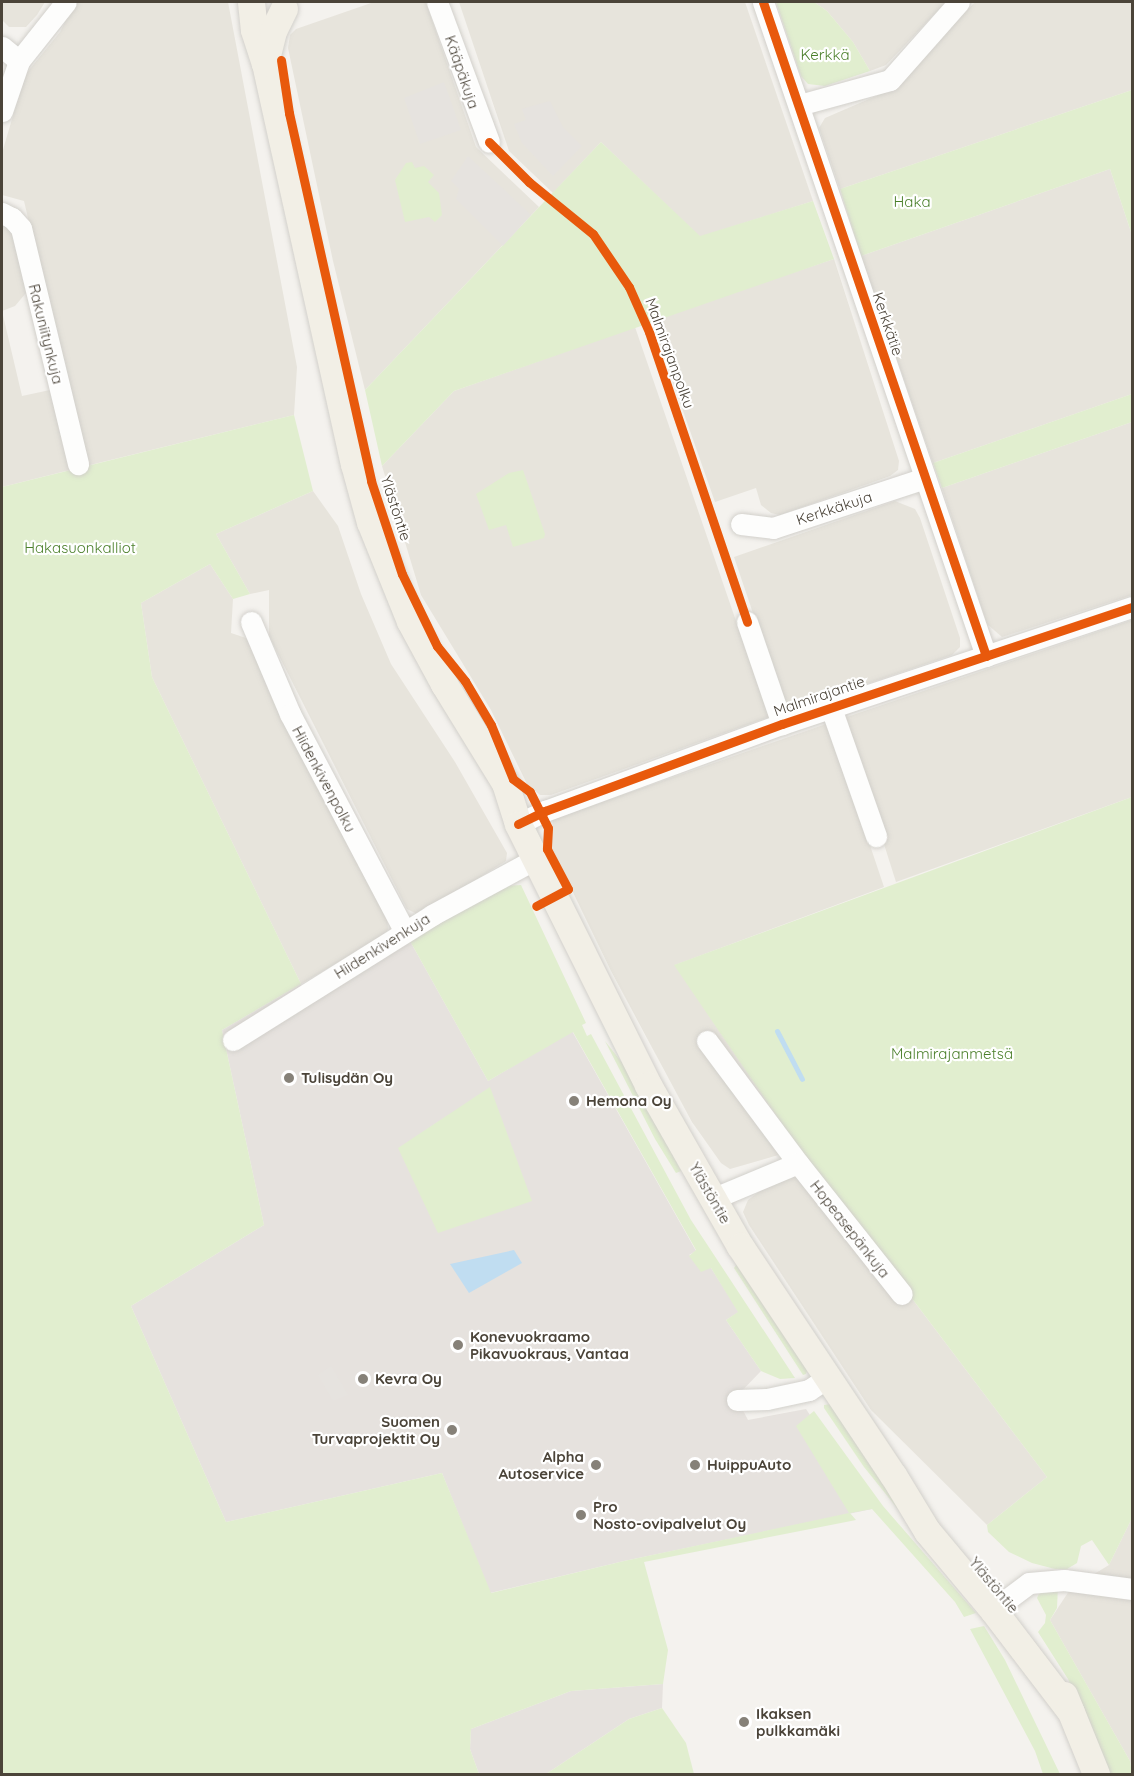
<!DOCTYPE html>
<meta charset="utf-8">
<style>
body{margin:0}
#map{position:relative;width:1134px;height:1776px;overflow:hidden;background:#f4f2ee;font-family:Quicksand,sans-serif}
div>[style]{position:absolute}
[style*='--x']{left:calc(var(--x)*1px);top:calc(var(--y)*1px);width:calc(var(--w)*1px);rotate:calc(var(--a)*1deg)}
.residential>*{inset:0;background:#e7e4dc}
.industrial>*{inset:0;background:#e6e2de}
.green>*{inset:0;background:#e1eecf}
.parking>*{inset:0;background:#e6e3df}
.water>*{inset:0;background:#c0ddf1}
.stream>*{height:5px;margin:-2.5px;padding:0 2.5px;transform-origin:2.5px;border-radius:2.5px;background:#c0ddf1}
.roads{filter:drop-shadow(0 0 2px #d2d0cb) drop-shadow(0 0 2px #d2d0cb)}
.minor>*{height:21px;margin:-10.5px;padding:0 10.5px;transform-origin:10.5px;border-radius:10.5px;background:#fdfdfc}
.major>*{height:27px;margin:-13.5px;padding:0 13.5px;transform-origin:13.5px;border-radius:13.5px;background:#f2efe6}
.cycleway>*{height:9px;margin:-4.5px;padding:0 4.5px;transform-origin:4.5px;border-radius:4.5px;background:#e8590c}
.dots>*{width:16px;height:16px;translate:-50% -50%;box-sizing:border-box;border:3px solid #fff;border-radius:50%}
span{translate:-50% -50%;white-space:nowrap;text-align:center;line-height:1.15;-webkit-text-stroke:4.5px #fff;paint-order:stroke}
.park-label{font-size:15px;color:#4a7f2a}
.street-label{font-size:15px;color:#4b4439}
.poi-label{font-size:15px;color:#4b4439;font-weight:700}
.left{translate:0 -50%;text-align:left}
.right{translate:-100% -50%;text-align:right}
.frame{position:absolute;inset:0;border:3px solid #4b4439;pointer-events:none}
</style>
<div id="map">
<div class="residential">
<div style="clip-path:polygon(2px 2px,45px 2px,37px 15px,26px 27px,9px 27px,2px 20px)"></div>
<div style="clip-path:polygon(75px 2px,228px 2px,297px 367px,294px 415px,86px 466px,24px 201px,2px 195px,2px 153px,25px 75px,60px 32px)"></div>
<div style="clip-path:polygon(374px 2px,426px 3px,476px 147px,539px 207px,365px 390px,333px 261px,288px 48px,290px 35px,296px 29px)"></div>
<div style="clip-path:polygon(459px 2px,745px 2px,813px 201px,700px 237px,601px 142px,553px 193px,509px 151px)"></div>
<div style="clip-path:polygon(814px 2px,946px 2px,886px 65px,870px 71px,853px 42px,827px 11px)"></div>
<div style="clip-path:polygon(975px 2px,1132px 2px,1132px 90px,840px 189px,819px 128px,825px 118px,883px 93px,898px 83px)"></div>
<div style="clip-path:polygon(1110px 169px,1132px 235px,1132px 394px,933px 463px,861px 256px)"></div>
<div style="clip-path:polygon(2px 223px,13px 234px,26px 293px,15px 306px,2px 311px,22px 396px,50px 390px,70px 470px,2px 487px)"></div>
<div style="clip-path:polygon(834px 259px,899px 461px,898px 470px,890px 476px,780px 515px,771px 513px,761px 505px,756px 488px,715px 502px,651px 320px)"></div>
<div style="clip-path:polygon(635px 327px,769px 717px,551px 795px,540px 795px,527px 784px,491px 710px,421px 595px,382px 466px,454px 391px)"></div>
<div style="clip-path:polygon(1132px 422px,1132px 595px,1002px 637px,987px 624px,942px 488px)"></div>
<div style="clip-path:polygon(313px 491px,338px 526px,361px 594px,391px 664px,455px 762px,507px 853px,506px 861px,419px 915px,407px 909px,269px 636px,269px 590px,250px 594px,216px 534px)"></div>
<div style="clip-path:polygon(895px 501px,915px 509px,920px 518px,960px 638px,960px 647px,952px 655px,786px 711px,734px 557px)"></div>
<div style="clip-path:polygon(210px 564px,233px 599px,231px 633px,249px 639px,387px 918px,388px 929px,386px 934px,301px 984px,152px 677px,141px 603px)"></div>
<div style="clip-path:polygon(1132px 620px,1132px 797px,896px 882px,844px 718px)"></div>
<div style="clip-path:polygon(829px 723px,884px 887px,675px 965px,799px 1149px,730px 1169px,721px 1163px,692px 1122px,611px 971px,550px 845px,553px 819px)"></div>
<div style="clip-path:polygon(814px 1169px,1047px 1477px,987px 1525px,871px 1410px,749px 1225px,743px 1212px,748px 1200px,776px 1179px)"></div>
<div style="clip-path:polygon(1132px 1518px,1132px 1774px,1130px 1761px,1050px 1620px,1071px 1588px,1109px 1565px)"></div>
</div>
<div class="industrial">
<div style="clip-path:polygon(410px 941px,488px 1081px,572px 1031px,696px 1251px,689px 1255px,711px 1268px,739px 1312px,726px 1320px,761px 1371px,736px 1397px,748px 1420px,806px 1409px,872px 1509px,624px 1561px,490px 1593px,442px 1473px,226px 1522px,131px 1306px,264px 1225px,222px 1030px,301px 984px,310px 1001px)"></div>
<div style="clip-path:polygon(663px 1684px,662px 1708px,629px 1719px,546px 1774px,479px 1774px,470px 1749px,471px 1729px,571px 1691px)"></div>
</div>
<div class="green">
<div style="clip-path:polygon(776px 2px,814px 2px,827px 11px,853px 42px,870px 71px,825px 86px,808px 84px,801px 76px)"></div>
<div style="clip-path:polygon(1132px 90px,1132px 235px,1110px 169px,861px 256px,840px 189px)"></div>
<div style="clip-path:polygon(601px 142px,700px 236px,813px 201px,834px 259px,454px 391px,382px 466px,365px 390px)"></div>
<div style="clip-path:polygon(412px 162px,415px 168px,424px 166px,434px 175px,428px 182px,439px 193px,442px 215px,435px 222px,429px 217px,405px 222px,395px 180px,406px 163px)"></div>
<div style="clip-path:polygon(1132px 394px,1132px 422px,942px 488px,933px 463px)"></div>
<div style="clip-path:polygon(294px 415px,313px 491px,216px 534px,250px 594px,233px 599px,210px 564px,141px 603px,152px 677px,301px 984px,222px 1030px,264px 1225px,131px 1306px,226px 1522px,442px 1473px,491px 1593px,624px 1561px,849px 1513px,796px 1426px,814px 1411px,883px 1506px,976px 1613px,964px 1617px,955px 1602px,872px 1509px,850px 1513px,856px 1520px,644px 1562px,668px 1650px,663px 1684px,571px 1691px,471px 1729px,470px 1749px,479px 1774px,2px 1774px,2px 487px)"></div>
<div style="clip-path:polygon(523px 470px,545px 534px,544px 538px,513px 547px,506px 525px,489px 530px,476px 494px,509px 473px)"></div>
<div style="clip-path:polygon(1132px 797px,1132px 1518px,1109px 1565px,1092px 1540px,1081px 1546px,1077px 1563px,1067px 1569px,1055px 1569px,1032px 1563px,1009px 1552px,988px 1532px,987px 1525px,1047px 1477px,799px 1149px,674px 965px)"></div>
<div style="clip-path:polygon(521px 885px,586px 1023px,582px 1025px,587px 1036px,591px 1034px,691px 1220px,795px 1378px,780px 1379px,761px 1371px,726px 1320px,738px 1312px,711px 1268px,701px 1272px,689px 1256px,696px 1250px,573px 1032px,488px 1081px,410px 941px,503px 886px)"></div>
<div style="clip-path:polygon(605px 1041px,631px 1074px,681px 1171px,676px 1173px,655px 1139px)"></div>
<div style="clip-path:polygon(490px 1087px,532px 1201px,438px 1233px,398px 1148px)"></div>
<div style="clip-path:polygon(738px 1262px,808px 1368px,806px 1374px,803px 1375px,734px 1268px)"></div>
<div style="clip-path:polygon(831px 1404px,922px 1539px,864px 1467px,824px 1408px,824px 1405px)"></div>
<div style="clip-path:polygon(1058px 1586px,1057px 1608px,1050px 1620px,1130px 1761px,1132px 1774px,1106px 1774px,1091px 1730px,1068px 1679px,1038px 1632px,1045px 1623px,1046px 1615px,1037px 1598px,1039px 1594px,1050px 1587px)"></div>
<div style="clip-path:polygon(984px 1626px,1005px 1660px,1060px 1774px,1043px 1774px,1035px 1751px,970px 1629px)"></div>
<div style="clip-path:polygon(662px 1708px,686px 1743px,694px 1774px,546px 1774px,629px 1719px)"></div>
</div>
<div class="parking">
<div style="clip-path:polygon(444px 82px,461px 130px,420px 144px,404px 98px)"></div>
<div style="clip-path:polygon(550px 101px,563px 127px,582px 146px,553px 176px,522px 143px,514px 124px,526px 120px,522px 109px)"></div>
<div style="clip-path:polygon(468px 156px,531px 215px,503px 246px,456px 199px,459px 189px,451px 181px)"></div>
<div style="clip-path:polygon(331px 1366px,348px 1395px,333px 1401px,318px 1375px)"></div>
</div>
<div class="water">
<div style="clip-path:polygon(514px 1250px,522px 1263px,469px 1293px,450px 1264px)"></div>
</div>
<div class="stream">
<div style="--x:777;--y:1031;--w:54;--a:62.5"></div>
</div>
<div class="roads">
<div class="minor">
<div style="--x:437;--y:2;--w:149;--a:69.6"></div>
<div style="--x:763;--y:2;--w:691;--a:71.17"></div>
<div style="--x:2;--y:47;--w:22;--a:39"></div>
<div style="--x:799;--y:105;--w:94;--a:-15.4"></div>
<div style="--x:890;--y:80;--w:104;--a:-48.5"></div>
<div style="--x:2;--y:111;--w:53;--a:-71.2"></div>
<div style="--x:19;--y:61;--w:75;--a:-51.5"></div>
<div style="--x:2;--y:213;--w:11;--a:27"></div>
<div style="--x:12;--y:218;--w:13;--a:48"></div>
<div style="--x:21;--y:228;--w:243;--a:76.4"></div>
<div style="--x:741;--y:524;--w:32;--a:7"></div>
<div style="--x:773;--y:528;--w:160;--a:-18.2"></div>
<div style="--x:251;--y:622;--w:100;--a:67"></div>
<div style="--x:290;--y:714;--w:246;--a:62.2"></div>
<div style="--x:747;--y:622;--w:108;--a:71.1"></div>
<div style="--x:831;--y:708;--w:136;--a:70.6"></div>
<div style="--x:518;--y:824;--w:30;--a:-26"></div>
<div style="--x:545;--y:811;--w:252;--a:-20.2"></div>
<div style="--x:782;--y:724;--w:369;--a:-18.5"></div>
<div style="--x:233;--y:1040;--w:235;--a:-32.1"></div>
<div style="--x:432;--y:915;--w:117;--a:-28.5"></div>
<div style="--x:707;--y:1041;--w:152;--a:53.3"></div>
<div style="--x:798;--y:1163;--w:167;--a:51.6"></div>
<div style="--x:712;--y:1199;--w:93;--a:-22.7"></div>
<div style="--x:737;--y:1400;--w:30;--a:-2"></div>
<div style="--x:767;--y:1399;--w:43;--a:-12.1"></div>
<div style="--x:809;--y:1390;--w:22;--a:-34"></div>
<div style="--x:993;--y:1610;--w:45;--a:-36.9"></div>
<div style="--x:1029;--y:1583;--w:35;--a:-5"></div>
<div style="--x:1064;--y:1580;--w:69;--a:7.5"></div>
</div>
<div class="major">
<div style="--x:251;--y:2;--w:28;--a:84"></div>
<div style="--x:254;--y:30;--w:35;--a:72"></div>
<div style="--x:265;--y:63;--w:411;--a:77.5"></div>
<div style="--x:354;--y:464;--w:60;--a:74.6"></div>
<div style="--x:370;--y:522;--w:107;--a:68"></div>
<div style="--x:410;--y:621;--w:72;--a:61.6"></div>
<div style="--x:444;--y:684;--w:116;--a:58.4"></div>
<div style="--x:505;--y:783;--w:43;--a:72.4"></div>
<div style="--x:518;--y:824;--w:292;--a:63.5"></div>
<div style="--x:648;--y:1085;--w:185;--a:60.3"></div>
<div style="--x:740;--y:1246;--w:275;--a:56.3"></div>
<div style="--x:893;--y:1475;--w:66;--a:58.7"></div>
<div style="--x:927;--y:1531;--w:103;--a:50.1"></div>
<div style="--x:993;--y:1610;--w:128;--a:52.6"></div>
<div style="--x:265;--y:63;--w:33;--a:-76"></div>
<div style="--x:273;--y:31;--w:25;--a:-64"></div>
<div style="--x:1064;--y:1695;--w:85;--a:67.9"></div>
</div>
</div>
<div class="cycleway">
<div style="--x:763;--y:2;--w:691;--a:71.17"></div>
<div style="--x:281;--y:60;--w:54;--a:81.4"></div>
<div style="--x:289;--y:113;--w:377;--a:77.4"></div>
<div style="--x:371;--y:481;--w:98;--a:71.6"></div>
<div style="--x:402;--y:574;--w:80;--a:64.1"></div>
<div style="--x:437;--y:646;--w:45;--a:51.3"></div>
<div style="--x:465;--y:681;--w:51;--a:59.4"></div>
<div style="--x:491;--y:725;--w:58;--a:67.8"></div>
<div style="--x:513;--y:779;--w:21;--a:37"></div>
<div style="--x:530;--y:792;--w:40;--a:63.4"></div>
<div style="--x:548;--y:828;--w:21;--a:93"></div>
<div style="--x:547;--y:849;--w:45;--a:62.3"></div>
<div style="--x:568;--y:889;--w:36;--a:152"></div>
<div style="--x:489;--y:142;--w:57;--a:45"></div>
<div style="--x:529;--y:182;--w:82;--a:39.1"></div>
<div style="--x:593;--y:234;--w:64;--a:55.8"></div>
<div style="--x:629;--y:287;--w:49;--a:66"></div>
<div style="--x:649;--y:332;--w:306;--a:71.3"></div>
<div style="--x:518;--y:824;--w:30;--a:-26"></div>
<div style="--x:545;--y:811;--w:252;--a:-20.2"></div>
<div style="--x:782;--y:724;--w:369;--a:-18.5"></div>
</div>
<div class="dots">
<div style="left:289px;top:1078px;background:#868178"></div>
<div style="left:574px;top:1101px;background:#868178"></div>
<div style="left:458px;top:1345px;background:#868178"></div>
<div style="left:363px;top:1379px;background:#868178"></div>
<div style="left:452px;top:1430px;background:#868178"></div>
<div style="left:596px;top:1465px;background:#868178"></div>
<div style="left:695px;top:1465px;background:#868178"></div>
<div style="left:581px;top:1515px;background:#868178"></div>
<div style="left:744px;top:1722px;background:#868178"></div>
</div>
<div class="park-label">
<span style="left:825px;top:55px">Kerkkä</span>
<span style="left:912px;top:202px">Haka</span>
<span style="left:80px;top:548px">Hakasuonkalliot</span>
<span style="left:952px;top:1054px">Malmirajanmetsä</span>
</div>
<div class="street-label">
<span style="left:462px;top:72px;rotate:71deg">Kääpäkuja</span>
<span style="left:888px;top:324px;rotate:71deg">Kerkkätie</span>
<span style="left:46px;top:334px;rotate:76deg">Rakuniitynkuja</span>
<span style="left:670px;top:353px;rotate:70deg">Malmirajanpolku</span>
<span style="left:396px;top:508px;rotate:72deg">Ylästöntie</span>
<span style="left:834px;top:508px;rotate:-18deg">Kerkkäkuja</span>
<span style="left:819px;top:696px;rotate:-19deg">Malmirajantie</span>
<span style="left:324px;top:779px;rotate:62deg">Hiidenkivenpolku</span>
<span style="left:382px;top:946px;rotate:-32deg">Hiidenkivenkuja</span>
<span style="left:710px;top:1193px;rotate:60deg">Ylästöntie</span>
<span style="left:850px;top:1229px;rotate:52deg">Hopeasepänkuja</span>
<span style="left:994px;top:1585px;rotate:50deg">Ylästöntie</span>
</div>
<div class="poi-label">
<span class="left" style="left:301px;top:1078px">Tulisydän Oy</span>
<span class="left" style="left:586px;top:1101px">Hemona Oy</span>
<span class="left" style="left:470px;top:1345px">Konevuokraamo<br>Pikavuokraus, Vantaa</span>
<span class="left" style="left:375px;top:1379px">Kevra Oy</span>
<span class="right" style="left:440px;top:1430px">Suomen<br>Turvaprojektit Oy</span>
<span class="right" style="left:584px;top:1465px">Alpha<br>Autoservice</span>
<span class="left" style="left:707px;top:1465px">HuippuAuto</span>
<span class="left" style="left:593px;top:1515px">Pro<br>Nosto-ovipalvelut Oy</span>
<span class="left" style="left:756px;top:1722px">Ikaksen<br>pulkkamäki</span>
</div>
<div class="frame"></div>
</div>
